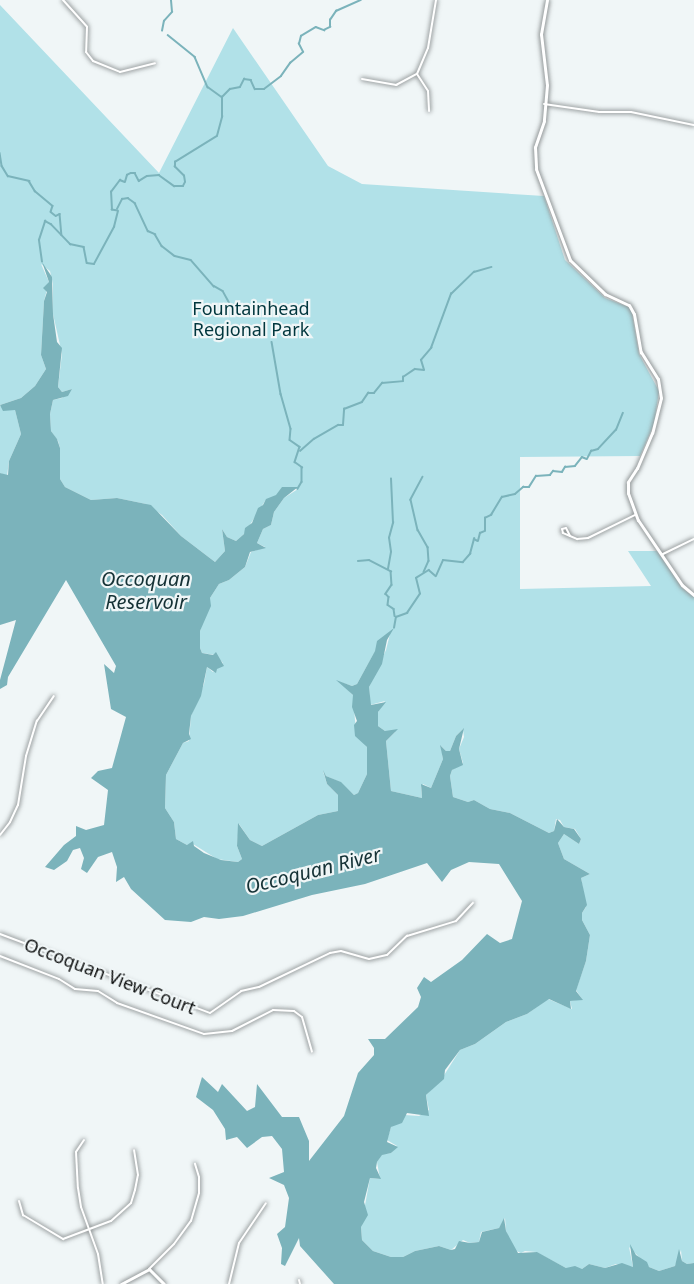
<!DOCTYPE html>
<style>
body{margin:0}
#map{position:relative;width:694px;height:1284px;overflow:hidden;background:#f0f6f7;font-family:"Noto Sans",sans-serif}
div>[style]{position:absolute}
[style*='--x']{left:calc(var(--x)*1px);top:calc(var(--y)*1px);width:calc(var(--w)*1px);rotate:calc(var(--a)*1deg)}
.green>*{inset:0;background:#b1e1e8}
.water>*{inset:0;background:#7bb3bb}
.stream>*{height:1.5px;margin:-0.75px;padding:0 0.75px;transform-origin:0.75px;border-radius:0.75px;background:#7bb3bb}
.roads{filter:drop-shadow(0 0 2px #8e9394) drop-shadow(0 0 2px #8e9394)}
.street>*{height:2px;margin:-1px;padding:0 1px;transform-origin:1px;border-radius:1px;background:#fff}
.secondary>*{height:3px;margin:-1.5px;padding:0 1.5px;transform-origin:1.5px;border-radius:1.5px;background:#fff}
span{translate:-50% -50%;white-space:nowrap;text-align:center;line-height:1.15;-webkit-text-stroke:4.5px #f0f6f7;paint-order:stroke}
.park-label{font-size:18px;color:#00363d}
.street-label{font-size:18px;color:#0d0f0f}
.water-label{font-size:20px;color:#153236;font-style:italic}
</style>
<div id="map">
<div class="green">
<div style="clip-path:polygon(0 5px,159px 173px,233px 28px,328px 166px,362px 184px,544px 196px,565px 260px,605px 298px,631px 308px,639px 354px,659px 391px,654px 424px,640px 456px,520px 457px,520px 589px,651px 586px,628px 551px,657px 551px,682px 588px,694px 597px,694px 1263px,687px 1264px,682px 1261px,681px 1250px,675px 1266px,659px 1271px,649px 1267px,629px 1247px,633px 1267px,616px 1264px,605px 1268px,589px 1264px,582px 1269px,566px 1268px,536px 1252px,525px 1251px,521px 1253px,514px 1250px,506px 1231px,505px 1218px,499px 1228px,481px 1232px,479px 1242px,470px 1243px,463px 1240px,451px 1250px,439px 1246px,415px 1251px,403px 1257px,391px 1257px,373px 1251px,362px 1240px,361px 1227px,370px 1178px,380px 1179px,377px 1162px,382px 1154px,391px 1153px,397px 1146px,387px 1140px,391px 1127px,405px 1115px,419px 1116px,429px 1110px,426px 1095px,441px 1080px,460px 1050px,475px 1044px,506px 1022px,527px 1014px,548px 999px,572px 1009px,570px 1001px,582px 999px,576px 990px,586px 961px,590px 935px,582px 920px,582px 913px,586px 907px,581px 878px,590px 874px,564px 859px,558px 843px,564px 834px,579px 844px,581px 839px,575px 829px,564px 827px,560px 820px,556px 819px,554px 831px,549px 833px,510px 813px,490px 809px,474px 800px,468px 802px,453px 797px,450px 776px,452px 770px,463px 763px,459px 749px,464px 737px,463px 729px,456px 736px,450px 751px,446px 751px,441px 746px,443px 759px,431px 788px,423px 784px,421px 787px,422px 798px,391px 791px,386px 741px,395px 732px,385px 731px,378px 726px,378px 712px,385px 701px,370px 705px,369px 687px,386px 650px,390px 634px,383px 637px,357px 684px,352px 686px,340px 682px,353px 695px,356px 733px,367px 747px,367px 774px,358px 793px,354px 795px,340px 782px,326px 776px,323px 771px,327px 784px,338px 795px,338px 811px,318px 815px,262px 846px,250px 840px,239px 824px,237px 846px,242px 859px,238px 862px,217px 859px,193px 844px,187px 845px,176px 839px,174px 822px,165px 808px,166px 775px,183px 743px,189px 741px,191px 716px,204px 684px,207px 667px,213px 672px,223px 663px,215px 655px,202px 653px,200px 648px,200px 631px,210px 598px,219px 584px,229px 580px,245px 567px,251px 552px,265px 547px,257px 543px,263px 529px,271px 525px,274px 512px,284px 498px,298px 489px,290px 489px,265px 501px,244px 534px,236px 541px,227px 537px,222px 529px,225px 551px,215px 562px,181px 536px,162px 515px,146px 504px,117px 498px,91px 500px,65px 487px,60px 479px,60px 448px,58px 441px,51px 431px,50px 414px,53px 400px,62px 398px,72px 389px,62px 392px,58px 387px,62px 354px,53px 314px,53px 284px,50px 271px,41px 264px,49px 282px,44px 301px,41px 355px,46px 369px,35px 386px,21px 398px,0 405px)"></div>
<div style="clip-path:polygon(0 406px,15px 410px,21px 434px,9px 461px,7px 476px,0 473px)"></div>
</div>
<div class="water">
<div style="clip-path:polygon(42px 262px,52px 277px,53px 314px,57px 342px,62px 348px,58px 387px,62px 392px,72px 389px,68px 396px,53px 400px,50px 414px,51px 431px,57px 439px,60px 448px,60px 479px,65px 487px,91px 500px,117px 498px,151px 505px,181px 536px,215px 562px,225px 551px,222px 529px,227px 537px,236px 541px,244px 534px,245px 528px,252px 523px,258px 508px,263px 505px,266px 499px,276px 495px,282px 487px,298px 487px,284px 498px,274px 512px,271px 525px,263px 529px,257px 543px,266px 548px,250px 552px,245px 567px,229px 580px,219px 584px,210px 598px,211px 606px,200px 631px,200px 648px,202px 653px,213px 655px,216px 652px,224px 666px,217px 669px,216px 673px,207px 667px,201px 696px,191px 716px,189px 734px,191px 739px,183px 743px,166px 775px,165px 808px,174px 822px,176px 839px,187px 845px,193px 841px,194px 846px,204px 853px,221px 860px,238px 862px,242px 859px,237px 846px,238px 823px,250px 840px,262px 846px,318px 815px,338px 811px,338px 795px,327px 784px,323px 770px,326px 776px,341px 782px,354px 795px,358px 793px,367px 774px,367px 747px,355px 736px,354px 725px,357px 721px,352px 707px,353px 695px,336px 680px,352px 686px,357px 684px,375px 651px,377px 641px,394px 628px,387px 640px,382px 664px,369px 687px,371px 705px,386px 702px,378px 712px,378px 726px,385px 731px,398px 729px,386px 741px,391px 791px,422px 798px,421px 784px,431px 788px,443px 759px,440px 745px,446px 751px,450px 751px,456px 736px,464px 728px,459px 749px,463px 765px,452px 770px,450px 776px,453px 797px,468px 802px,474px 800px,490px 809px,510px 813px,549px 833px,554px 831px,557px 819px,564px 827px,574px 829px,581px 839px,579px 844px,564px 834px,558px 843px,564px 859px,590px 874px,581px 878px,587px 905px,582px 913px,582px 920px,590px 935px,586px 961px,576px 991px,583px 1000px,570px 1001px,571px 1009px,549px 999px,527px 1014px,506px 1022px,475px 1044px,460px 1050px,445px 1070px,444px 1079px,426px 1095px,429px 1116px,407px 1113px,402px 1123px,391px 1127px,387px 1142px,398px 1147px,391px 1153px,382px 1155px,377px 1162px,376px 1168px,381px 1179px,370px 1178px,364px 1202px,368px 1215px,361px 1227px,362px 1240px,373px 1251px,391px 1257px,403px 1257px,415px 1251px,439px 1246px,451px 1250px,455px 1249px,459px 1241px,470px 1243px,479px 1242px,482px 1232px,499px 1228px,504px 1218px,506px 1231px,518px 1253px,537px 1252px,566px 1268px,575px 1266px,582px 1269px,589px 1264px,605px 1268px,622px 1263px,633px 1267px,630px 1244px,636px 1255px,647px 1262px,649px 1267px,659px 1271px,675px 1266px,679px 1249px,682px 1261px,687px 1264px,694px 1263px,694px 1284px,334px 1284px,300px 1246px,299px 1238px,285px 1266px,281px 1264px,282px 1248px,277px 1234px,285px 1227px,289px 1198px,284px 1185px,269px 1178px,284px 1172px,282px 1149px,272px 1136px,262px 1137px,247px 1148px,237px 1137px,226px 1140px,225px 1129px,213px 1110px,196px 1097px,202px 1077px,218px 1092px,222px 1084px,247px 1111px,255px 1107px,257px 1084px,282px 1117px,299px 1117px,309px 1141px,309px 1161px,344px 1116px,358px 1073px,374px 1055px,374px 1048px,368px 1039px,385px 1039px,418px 1007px,421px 997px,417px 988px,424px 977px,431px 982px,462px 960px,487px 934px,500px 943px,512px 939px,522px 901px,499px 864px,469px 862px,451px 870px,442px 882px,427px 863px,365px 884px,312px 895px,243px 916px,219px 919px,204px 917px,191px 922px,165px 920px,131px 889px,124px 877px,116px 882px,117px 867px,112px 852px,98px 857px,87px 873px,81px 869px,84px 858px,80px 848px,73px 850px,67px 861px,54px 870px,45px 867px,64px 845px,76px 836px,76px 826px,86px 830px,104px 825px,108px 790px,91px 778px,98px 771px,112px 768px,126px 717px,111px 709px,104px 664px,114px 673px,116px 666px,66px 580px,8px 677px,7px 685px,0 689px,0 680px,16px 620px,0 625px,0 473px,8px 475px,9px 461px,21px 434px,15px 410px,3px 411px,0 405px,21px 398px,35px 386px,46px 369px,41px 355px,44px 301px,47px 292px,43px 288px,49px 282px)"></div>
</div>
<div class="stream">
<div style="--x:162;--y:31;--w:10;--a:-79"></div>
<div style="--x:164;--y:21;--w:12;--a:-48"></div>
<div style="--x:172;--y:12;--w:12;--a:-95"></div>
<div style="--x:168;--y:35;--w:35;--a:39"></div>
<div style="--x:195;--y:57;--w:33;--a:67"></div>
<div style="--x:208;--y:87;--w:17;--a:36"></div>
<div style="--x:0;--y:153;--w:13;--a:81"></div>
<div style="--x:2;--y:166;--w:12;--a:59"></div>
<div style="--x:8;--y:176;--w:22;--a:13"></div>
<div style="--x:29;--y:181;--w:12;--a:59"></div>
<div style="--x:35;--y:191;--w:23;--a:40"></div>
<div style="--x:53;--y:206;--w:6;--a:108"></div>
<div style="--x:51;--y:212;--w:6;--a:39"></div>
<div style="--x:56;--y:216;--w:4;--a:-27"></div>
<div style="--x:60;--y:214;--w:21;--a:85"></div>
<div style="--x:117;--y:209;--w:11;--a:-63"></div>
<div style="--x:122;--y:199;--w:6;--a:-9"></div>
<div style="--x:128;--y:198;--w:9;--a:36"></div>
<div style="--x:135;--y:203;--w:31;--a:65"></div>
<div style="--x:148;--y:231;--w:8;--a:23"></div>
<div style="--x:155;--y:234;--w:14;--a:60"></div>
<div style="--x:162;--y:246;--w:16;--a:38"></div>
<div style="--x:175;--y:256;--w:16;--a:14"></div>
<div style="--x:191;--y:260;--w:35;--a:49"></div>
<div style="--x:214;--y:286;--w:10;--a:29"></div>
<div style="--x:223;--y:291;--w:13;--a:61"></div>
<div style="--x:42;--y:262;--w:22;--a:-98"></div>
<div style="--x:39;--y:240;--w:20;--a:-72"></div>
<div style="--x:45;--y:221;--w:7;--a:27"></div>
<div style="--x:51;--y:224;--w:28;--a:46"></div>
<div style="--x:70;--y:244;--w:14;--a:12"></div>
<div style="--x:84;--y:247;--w:16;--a:79"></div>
<div style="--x:87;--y:263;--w:7;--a:8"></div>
<div style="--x:94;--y:264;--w:42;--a:-61.6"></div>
<div style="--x:114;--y:227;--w:16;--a:-76"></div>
<div style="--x:118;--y:211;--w:6;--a:-171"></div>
<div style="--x:112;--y:210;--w:18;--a:-93"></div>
<div style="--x:111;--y:192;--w:15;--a:-53"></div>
<div style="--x:120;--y:180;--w:5;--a:22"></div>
<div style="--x:125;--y:182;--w:7;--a:-74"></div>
<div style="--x:127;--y:175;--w:4;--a:-27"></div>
<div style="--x:131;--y:173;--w:4;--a:0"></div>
<div style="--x:135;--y:173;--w:9;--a:63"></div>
<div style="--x:139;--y:181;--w:9;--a:-32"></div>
<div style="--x:147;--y:176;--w:12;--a:-5"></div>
<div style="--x:159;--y:175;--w:19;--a:36"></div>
<div style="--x:174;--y:186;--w:9;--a:0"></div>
<div style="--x:183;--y:186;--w:4;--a:-63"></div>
<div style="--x:185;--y:182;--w:6;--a:-99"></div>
<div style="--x:184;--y:176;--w:13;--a:-135"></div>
<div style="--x:175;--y:167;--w:5;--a:-90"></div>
<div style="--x:175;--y:162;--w:49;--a:-31.8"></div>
<div style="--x:217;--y:136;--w:20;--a:-75"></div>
<div style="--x:222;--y:117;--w:20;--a:-90"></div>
<div style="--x:222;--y:97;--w:11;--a:-45"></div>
<div style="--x:230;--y:89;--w:10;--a:-11"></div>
<div style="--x:240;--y:87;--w:9;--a:-63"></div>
<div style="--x:244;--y:79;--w:7;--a:8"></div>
<div style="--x:251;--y:80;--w:10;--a:66"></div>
<div style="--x:255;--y:89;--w:9;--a:0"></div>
<div style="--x:264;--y:89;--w:21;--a:-37"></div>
<div style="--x:281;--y:76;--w:16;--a:-55"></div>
<div style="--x:290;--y:63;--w:17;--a:-40"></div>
<div style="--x:303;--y:52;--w:9;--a:-117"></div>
<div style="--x:299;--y:44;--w:8;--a:-76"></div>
<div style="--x:301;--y:36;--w:17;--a:-31"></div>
<div style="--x:316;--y:27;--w:9;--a:21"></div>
<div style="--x:324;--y:30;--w:7;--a:-27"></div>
<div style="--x:330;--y:27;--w:7;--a:-90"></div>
<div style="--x:330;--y:20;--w:11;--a:-56"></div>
<div style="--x:336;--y:11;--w:27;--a:-24"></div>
<div style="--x:272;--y:342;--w:53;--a:80.2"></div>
<div style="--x:281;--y:394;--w:36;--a:74"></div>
<div style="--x:291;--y:429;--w:11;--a:95"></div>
<div style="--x:290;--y:440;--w:12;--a:35"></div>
<div style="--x:300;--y:447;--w:16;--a:108"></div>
<div style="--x:295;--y:462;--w:9;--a:36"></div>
<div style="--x:302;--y:467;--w:15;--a:90"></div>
<div style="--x:302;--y:482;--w:8;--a:120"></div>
<div style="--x:300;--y:451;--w:18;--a:-41"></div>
<div style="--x:314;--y:439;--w:28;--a:-30"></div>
<div style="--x:338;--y:425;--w:5;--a:0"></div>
<div style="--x:343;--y:425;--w:16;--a:-86"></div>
<div style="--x:344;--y:409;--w:19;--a:-21"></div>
<div style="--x:362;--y:402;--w:11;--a:-56"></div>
<div style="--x:368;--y:393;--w:6;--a:0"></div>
<div style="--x:374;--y:393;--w:13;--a:-51"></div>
<div style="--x:382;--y:383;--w:21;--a:-5"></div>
<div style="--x:403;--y:381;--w:4;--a:-90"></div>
<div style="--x:403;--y:377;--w:14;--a:-34"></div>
<div style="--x:415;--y:369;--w:9;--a:6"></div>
<div style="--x:424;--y:370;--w:10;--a:-107"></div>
<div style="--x:421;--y:360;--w:16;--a:-50"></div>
<div style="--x:431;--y:348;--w:58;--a:-69.7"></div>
<div style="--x:451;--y:294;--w:32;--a:-44"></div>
<div style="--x:474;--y:272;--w:18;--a:-16"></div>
<div style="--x:423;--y:477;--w:26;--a:118"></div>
<div style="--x:411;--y:500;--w:31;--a:77"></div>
<div style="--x:418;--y:530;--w:20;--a:60"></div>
<div style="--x:428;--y:547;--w:14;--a:86"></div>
<div style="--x:429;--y:561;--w:12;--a:114"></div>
<div style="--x:358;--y:561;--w:11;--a:-5"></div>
<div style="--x:369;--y:560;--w:25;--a:27"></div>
<div style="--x:391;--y:571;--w:14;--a:86"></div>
<div style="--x:392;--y:585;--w:11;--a:124"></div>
<div style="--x:386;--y:594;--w:4;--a:45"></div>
<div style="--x:389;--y:597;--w:8;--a:97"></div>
<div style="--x:388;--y:605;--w:7;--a:34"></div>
<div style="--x:394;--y:609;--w:7;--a:82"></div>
<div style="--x:388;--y:569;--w:17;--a:-80"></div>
<div style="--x:391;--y:552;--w:14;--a:-98"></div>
<div style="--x:389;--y:538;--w:16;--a:-75"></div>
<div style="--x:393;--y:523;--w:44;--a:-92.6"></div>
<div style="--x:394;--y:628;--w:11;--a:-80"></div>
<div style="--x:396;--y:617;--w:12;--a:-20"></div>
<div style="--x:407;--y:613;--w:23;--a:-56"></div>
<div style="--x:420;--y:594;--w:16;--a:-104"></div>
<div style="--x:416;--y:578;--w:15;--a:-32"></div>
<div style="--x:429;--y:570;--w:9;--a:41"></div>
<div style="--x:436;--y:576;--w:17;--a:-66"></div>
<div style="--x:443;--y:560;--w:20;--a:6"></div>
<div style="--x:463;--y:562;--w:11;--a:-49"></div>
<div style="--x:470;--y:554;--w:16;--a:-75"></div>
<div style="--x:474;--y:539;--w:4;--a:27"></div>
<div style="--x:478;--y:541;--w:8;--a:-76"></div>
<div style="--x:480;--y:533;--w:5;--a:-22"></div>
<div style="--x:485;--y:531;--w:13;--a:-90"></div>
<div style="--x:485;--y:518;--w:7;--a:-27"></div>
<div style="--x:491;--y:515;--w:21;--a:-59"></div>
<div style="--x:502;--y:497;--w:13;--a:-13"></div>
<div style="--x:515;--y:494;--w:11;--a:-41"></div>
<div style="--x:523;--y:487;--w:6;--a:0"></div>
<div style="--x:529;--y:487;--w:13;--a:-58"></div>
<div style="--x:536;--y:476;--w:14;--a:-4"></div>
<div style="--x:550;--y:475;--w:5;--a:-53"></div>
<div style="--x:553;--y:471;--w:9;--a:6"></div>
<div style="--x:562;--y:472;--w:6;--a:-59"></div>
<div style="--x:565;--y:467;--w:10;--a:-6"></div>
<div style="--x:575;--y:466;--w:11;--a:-52"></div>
<div style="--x:582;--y:457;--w:5;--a:22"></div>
<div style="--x:587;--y:459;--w:9;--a:-63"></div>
<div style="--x:591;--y:451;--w:7;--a:-16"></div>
<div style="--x:598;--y:449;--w:26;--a:-47"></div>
<div style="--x:616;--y:430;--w:18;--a:-68"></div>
</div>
<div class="roads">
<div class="street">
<div style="--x:63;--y:0;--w:36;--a:48"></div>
<div style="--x:87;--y:27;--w:25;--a:92"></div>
<div style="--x:86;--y:52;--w:11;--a:52"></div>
<div style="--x:93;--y:61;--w:29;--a:22"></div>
<div style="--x:120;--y:72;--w:36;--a:-14"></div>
<div style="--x:417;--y:74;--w:20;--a:57"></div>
<div style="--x:428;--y:91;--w:20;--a:87"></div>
<div style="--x:362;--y:79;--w:35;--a:10"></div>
<div style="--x:396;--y:85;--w:24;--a:-28"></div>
<div style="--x:417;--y:74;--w:28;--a:-67"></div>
<div style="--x:428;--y:48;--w:49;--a:-80.5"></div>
<div style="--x:544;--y:104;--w:56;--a:8.3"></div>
<div style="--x:599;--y:112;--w:32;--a:0"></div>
<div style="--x:631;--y:112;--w:64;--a:11.7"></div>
<div style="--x:566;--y:528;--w:9;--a:63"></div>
<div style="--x:570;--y:536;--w:8;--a:-157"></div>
<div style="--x:563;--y:533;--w:4;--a:-104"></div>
<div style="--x:562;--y:529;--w:4;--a:-14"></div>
<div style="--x:570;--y:536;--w:8;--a:23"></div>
<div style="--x:577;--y:539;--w:11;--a:-5"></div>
<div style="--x:588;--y:538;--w:52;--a:-26.1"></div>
<div style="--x:663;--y:554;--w:34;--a:-26"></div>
<div style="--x:0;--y:835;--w:16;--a:-52"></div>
<div style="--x:10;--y:822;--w:19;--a:-65"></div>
<div style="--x:18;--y:805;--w:50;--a:-80.7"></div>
<div style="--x:26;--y:756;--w:37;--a:-73"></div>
<div style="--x:37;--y:721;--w:30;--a:-56"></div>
<div style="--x:0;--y:934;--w:224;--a:20.6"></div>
<div style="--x:210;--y:1013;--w:38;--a:-35"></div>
<div style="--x:241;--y:991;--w:18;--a:-13"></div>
<div style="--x:259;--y:987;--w:79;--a:-25.6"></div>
<div style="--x:330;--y:953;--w:11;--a:-10"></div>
<div style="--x:341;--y:951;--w:29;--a:16"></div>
<div style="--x:369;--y:959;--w:18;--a:-13"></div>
<div style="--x:387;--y:955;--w:28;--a:-44"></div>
<div style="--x:407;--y:936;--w:51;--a:-17"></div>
<div style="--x:456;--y:921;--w:25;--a:-47"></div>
<div style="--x:0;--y:956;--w:63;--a:21.3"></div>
<div style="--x:59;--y:979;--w:19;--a:32"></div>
<div style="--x:75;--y:989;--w:23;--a:5"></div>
<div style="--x:98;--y:991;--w:22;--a:32"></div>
<div style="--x:117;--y:1003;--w:92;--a:19.6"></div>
<div style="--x:204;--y:1034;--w:28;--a:-6"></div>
<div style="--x:232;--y:1031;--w:46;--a:-27.1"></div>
<div style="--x:273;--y:1010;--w:21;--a:3"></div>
<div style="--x:294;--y:1011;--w:10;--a:37"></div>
<div style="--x:302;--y:1017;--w:36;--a:74"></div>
<div style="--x:84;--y:1140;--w:14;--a:124"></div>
<div style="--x:76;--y:1152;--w:36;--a:87"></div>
<div style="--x:78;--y:1188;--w:19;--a:81"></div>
<div style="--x:81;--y:1207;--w:50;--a:70.1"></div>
<div style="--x:98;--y:1254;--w:30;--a:81"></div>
<div style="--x:19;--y:1201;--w:15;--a:74"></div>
<div style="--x:23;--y:1215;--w:47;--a:31"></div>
<div style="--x:63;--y:1239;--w:51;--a:-20.6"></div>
<div style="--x:111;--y:1221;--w:27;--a:-42"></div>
<div style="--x:131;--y:1203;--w:14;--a:-73"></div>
<div style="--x:135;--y:1190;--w:15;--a:-79"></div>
<div style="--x:138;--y:1175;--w:25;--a:-99"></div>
<div style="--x:149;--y:1269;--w:35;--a:-45"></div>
<div style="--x:174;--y:1244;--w:29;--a:-54"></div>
<div style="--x:191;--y:1221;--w:29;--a:-74"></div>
<div style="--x:199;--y:1193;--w:16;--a:-90"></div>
<div style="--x:199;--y:1177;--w:14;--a:-107"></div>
<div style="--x:299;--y:1280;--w:4;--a:76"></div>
<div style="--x:229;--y:1284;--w:42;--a:-76.3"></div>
<div style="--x:239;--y:1243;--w:48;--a:-56"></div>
</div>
<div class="secondary">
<div style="--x:547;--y:0;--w:35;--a:100"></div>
<div style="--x:541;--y:34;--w:51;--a:83.3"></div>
<div style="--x:547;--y:85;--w:36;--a:95"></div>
<div style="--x:544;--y:121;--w:28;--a:109"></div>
<div style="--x:535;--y:147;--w:22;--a:87"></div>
<div style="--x:536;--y:169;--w:97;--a:69.5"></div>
<div style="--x:570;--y:260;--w:49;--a:44.2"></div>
<div style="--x:605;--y:294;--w:26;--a:25"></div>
<div style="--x:629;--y:305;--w:10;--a:61"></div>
<div style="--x:634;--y:314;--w:39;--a:80"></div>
<div style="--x:641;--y:352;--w:32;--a:58"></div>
<div style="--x:658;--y:379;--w:19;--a:81"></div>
<div style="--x:661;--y:398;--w:36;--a:104"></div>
<div style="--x:652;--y:433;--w:38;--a:113"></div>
<div style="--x:637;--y:468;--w:17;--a:123"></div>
<div style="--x:628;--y:482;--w:11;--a:90"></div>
<div style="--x:628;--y:493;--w:29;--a:70"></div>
<div style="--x:638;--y:520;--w:78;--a:55.9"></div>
<div style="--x:682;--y:585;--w:16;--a:40"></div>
<div style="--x:121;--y:1284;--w:32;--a:-28"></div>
<div style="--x:149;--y:1269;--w:21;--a:45"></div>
</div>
</div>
<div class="park-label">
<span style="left:251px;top:319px">Fountainhead<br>Regional Park</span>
</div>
<div class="street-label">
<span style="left:110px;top:976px;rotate:21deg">Occoquan View Court</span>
</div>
<div class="water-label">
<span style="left:146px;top:590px">Occoquan<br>Reservoir</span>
<span style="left:313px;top:870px;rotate:-14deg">Occoquan River</span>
</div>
</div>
